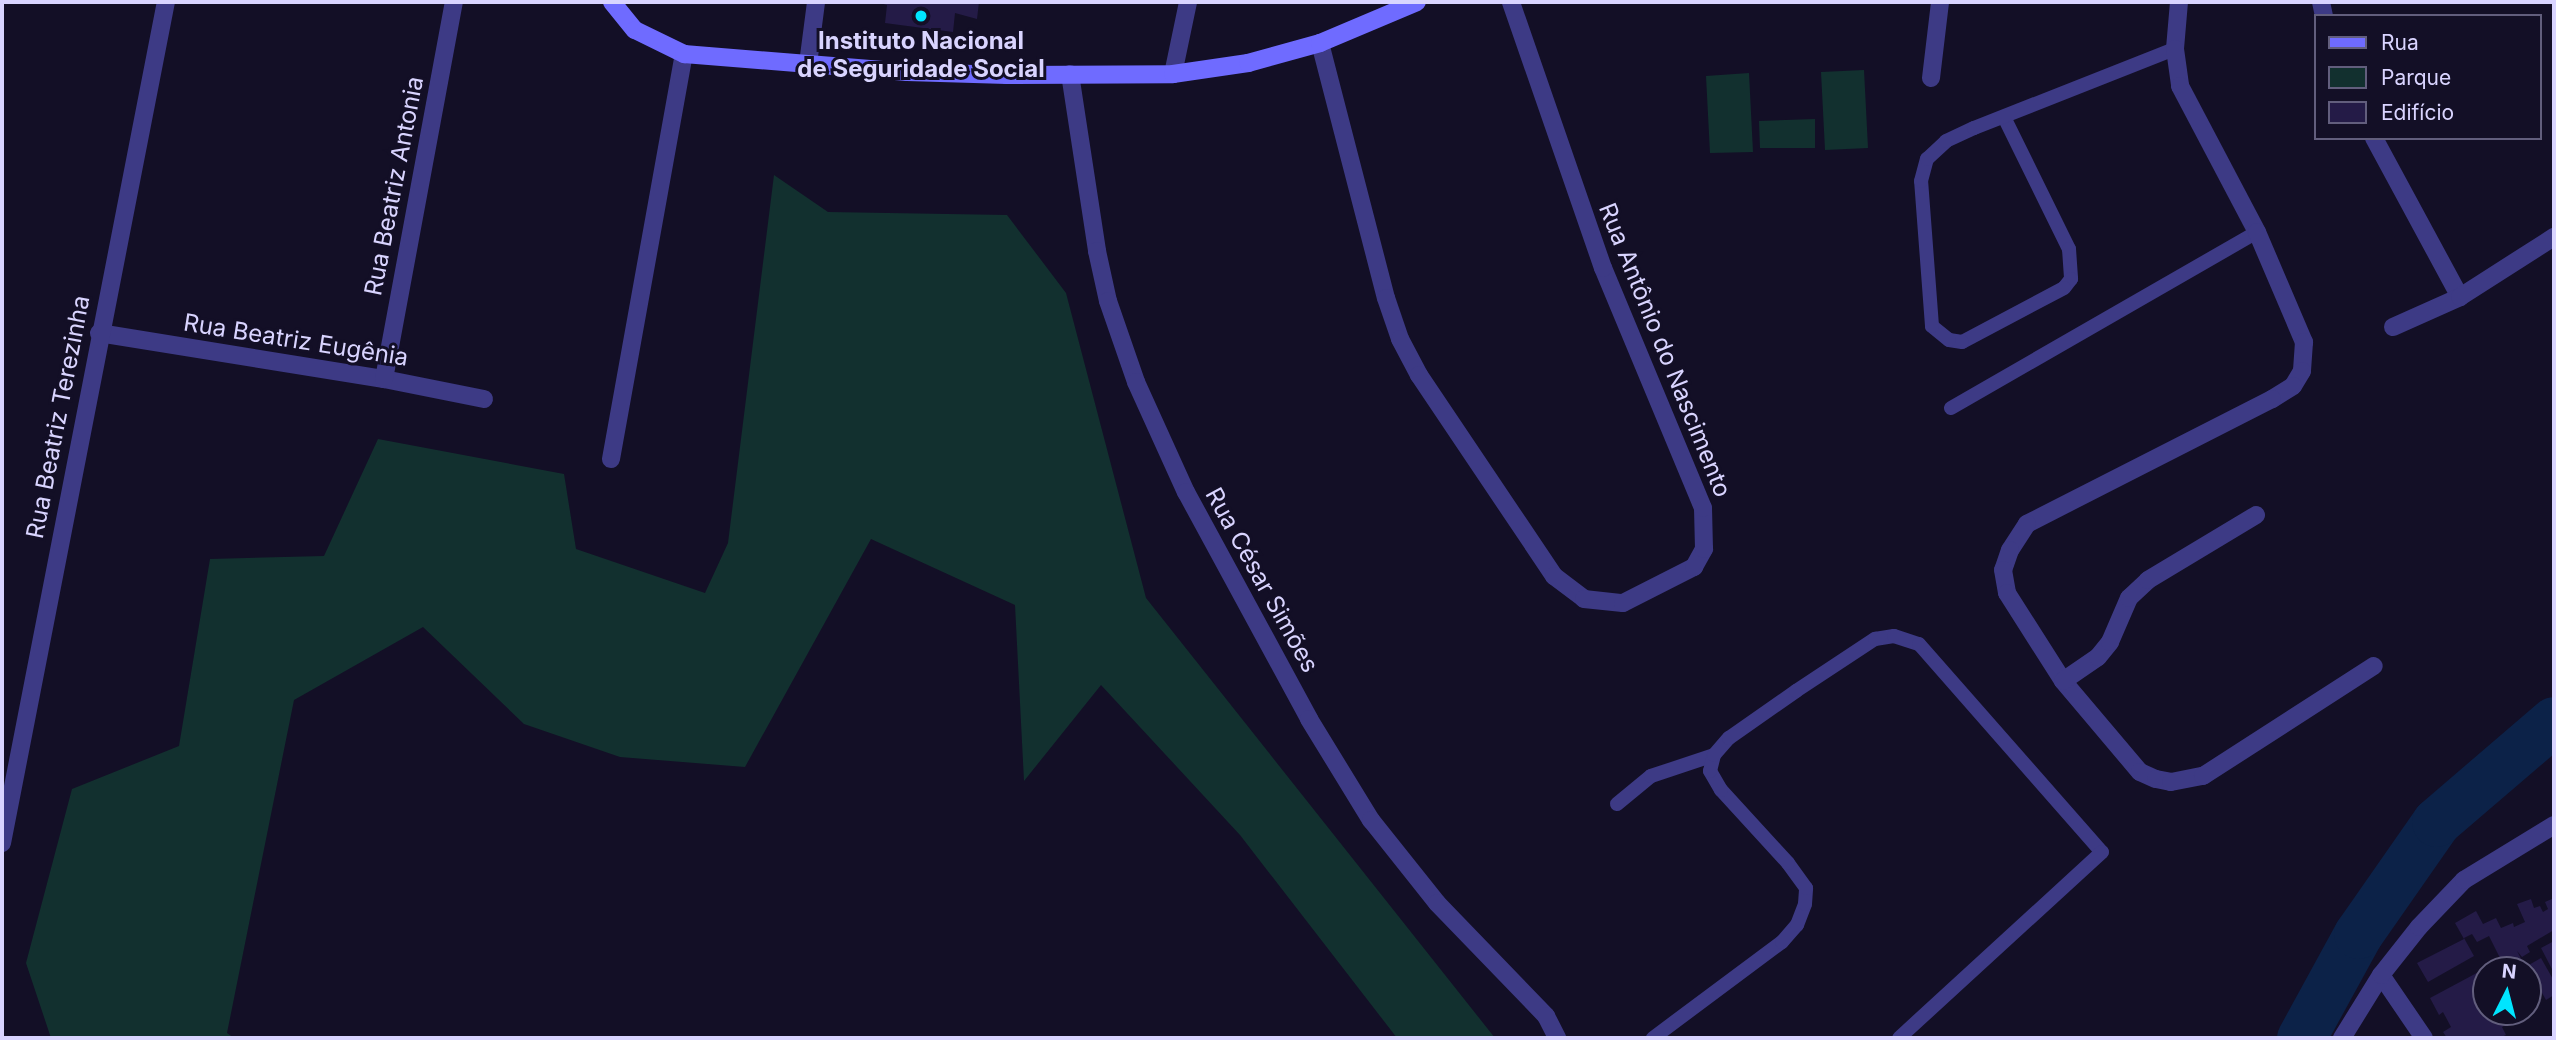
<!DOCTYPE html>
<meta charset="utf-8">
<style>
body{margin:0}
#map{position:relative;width:2556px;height:1040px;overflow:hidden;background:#130f26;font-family:Inter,sans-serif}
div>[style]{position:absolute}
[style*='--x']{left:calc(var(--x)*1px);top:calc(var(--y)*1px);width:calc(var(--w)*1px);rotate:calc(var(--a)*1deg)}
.green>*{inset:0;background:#12302f}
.river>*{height:49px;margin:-24.5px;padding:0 24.5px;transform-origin:24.5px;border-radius:24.5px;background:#0c2248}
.building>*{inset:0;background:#241b47}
.lane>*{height:14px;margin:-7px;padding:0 7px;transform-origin:7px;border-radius:7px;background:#3d3a85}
.street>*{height:18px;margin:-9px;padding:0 9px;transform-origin:9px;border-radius:9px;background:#3d3a85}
.secondary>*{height:18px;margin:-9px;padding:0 9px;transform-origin:9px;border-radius:9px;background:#6f6bff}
.dots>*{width:19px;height:19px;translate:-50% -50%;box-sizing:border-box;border:4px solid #130f26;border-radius:50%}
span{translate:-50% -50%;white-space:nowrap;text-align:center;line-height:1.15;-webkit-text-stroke:6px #130f26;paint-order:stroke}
.poi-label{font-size:24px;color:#d9d4ff;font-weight:700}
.street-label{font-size:24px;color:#d9d4ff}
.frame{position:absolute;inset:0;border:4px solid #d9d4ff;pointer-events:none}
.legend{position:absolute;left:2314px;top:14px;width:228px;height:126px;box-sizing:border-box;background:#130f26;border:2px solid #625e7d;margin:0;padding:9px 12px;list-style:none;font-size:21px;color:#d9d4ff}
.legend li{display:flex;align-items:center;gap:14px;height:35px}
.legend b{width:35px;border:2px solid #625e7d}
.north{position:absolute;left:2472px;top:956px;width:70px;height:70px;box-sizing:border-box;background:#130f26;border:2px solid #625e7d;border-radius:50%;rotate:6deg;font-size:19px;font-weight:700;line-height:28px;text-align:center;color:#d9d4ff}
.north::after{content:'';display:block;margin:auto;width:24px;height:32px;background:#00e5ff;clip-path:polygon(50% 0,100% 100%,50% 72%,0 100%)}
</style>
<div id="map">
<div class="green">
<div style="clip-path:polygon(1864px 70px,1868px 148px,1825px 150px,1821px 72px)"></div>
<div style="clip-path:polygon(1749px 73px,1753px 152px,1710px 153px,1706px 76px)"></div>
<div style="clip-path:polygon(1815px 119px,1815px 148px,1760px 148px,1759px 121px)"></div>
<div style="clip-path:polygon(774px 175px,828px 212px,1007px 215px,1066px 293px,1146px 598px,1495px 1038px,1397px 1038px,1240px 835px,1101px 685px,1024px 781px,1015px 605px,871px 539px,745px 767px,620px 757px,524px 724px,423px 627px,294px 700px,227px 1033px,234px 1038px,51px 1038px,26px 963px,72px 789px,179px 746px,210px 559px,324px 556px,378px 439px,564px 474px,576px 549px,705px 593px,728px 543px)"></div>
</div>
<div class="river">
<div style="--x:2301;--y:1038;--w:119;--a:-61.3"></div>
<div style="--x:2358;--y:934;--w:136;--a:-55.1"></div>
<div style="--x:2436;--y:822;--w:155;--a:-40.6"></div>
</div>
<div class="building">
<div style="clip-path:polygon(876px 2px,979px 2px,977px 19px,955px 13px,953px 32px,885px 23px,887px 5px)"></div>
<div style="clip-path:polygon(2554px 898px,2554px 930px,2527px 946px,2530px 952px,2522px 957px,2517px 951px,2527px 970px,2486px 970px,2486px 989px,2482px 991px,2486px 999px,2486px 1012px,2530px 1012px,2502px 1027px,2506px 1035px,2499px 1038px,2447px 1038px,2443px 1032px,2451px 1027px,2443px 1012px,2439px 1015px,2430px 998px,2501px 960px,2489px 936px,2477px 942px,2472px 934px,2464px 938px,2474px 956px,2428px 982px,2417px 963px,2464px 939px,2455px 923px,2476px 911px,2483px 924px,2496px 918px,2501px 928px,2513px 923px,2514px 927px,2525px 922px,2517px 904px,2531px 899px,2534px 908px,2540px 906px,2543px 912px,2548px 909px,2545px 902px)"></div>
<div style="clip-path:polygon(2554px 941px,2554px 973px,2541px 948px)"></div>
<div style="clip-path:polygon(2541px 958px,2554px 981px,2554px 995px,2546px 1000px,2527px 966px)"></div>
<div style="clip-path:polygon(2528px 972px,2541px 996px,2528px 1003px)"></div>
</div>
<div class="lane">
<div style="--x:2004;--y:117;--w:147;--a:63.8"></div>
<div style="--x:2069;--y:249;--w:30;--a:86"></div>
<div style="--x:2071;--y:279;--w:11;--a:128"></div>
<div style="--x:2064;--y:288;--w:115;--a:152.1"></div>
<div style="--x:1962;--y:342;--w:13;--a:-171"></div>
<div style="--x:1949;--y:340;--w:22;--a:-141"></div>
<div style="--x:1932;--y:326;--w:145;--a:-94.3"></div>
<div style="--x:1921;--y:181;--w:23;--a:-75"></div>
<div style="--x:1927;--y:159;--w:26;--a:-43"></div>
<div style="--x:1946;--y:141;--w:31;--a:-25"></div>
<div style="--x:1974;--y:128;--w:216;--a:-21.5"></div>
<div style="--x:1951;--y:408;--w:353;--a:-29.9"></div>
<div style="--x:1617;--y:804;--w:44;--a:-39.5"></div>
<div style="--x:1651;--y:776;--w:66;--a:-18.4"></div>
<div style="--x:1653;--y:1038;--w:161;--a:-36.7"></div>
<div style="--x:1782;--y:942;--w:23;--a:-49"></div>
<div style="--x:1797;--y:925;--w:22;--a:-69"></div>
<div style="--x:1805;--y:904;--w:16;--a:-86"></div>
<div style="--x:1806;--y:888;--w:31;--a:-126"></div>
<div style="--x:1788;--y:863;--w:99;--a:-132.5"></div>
<div style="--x:1721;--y:790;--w:22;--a:-120"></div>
<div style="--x:1710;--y:771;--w:16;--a:-76"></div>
<div style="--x:1714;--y:755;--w:23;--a:-49"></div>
<div style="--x:1729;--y:738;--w:82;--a:-35"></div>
<div style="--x:1796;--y:691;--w:95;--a:-33.4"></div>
<div style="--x:1875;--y:639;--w:19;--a:-9"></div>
<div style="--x:1894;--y:636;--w:26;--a:18"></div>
<div style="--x:1919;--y:644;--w:277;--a:48.7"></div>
<div style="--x:2102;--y:852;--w:275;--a:137.5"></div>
</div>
<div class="street">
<div style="--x:2179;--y:2;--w:47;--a:94.9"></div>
<div style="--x:2175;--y:49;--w:37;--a:82"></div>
<div style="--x:2180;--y:86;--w:165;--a:62.2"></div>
<div style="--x:2257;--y:232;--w:120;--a:66.9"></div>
<div style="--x:2304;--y:342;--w:29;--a:94"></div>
<div style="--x:2302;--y:371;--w:17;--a:121"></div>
<div style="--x:2293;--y:386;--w:25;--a:148"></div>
<div style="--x:2272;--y:399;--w:275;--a:153"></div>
<div style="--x:2027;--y:524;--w:31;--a:123"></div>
<div style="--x:2010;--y:550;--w:21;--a:109"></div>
<div style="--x:2003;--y:570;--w:23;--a:80"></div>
<div style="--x:2007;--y:593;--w:104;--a:57.5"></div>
<div style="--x:2063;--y:681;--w:119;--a:49.8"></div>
<div style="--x:2140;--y:772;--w:17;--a:24"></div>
<div style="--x:2156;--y:779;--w:15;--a:11"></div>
<div style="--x:2171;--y:782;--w:33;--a:-11"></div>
<div style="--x:2203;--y:776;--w:203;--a:-32.8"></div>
<div style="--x:2321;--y:2;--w:14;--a:78"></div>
<div style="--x:1320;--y:43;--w:263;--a:75.5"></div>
<div style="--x:1386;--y:298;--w:43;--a:71.1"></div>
<div style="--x:1400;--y:339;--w:41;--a:62.2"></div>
<div style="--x:1419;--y:375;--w:242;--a:56.1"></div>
<div style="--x:1554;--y:576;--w:38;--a:37"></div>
<div style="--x:1584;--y:599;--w:39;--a:6"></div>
<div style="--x:1623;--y:603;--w:80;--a:-26.9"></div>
<div style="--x:1694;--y:567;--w:21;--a:-61"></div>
<div style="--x:1704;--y:549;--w:41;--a:-91.4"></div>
<div style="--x:1703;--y:508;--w:260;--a:-112.6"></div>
<div style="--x:1603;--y:268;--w:281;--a:-109.1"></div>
<div style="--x:808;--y:64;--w:63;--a:-82.6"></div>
<div style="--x:1070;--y:74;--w:179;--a:81.3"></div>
<div style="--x:1097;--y:251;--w:51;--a:77.6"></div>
<div style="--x:1108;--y:301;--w:86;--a:70.9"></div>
<div style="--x:1136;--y:382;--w:121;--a:65.6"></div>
<div style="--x:1186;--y:492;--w:258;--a:61.5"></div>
<div style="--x:1309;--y:719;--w:119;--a:58.5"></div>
<div style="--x:1371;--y:820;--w:106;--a:51.5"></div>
<div style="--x:1437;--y:903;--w:157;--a:46"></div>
<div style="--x:1546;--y:1016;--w:25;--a:63"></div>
<div style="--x:1173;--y:74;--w:74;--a:-78.2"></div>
<div style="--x:1931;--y:78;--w:77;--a:-83.2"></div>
<div style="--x:2374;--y:138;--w:181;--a:61.6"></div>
<div style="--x:2393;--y:327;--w:73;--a:-24.1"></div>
<div style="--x:2460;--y:297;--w:112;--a:-32.6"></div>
<div style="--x:99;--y:333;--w:289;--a:9.2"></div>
<div style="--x:384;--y:379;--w:102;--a:11.3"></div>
<div style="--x:384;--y:379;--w:383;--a:-79.5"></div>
<div style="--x:611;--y:459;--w:412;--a:-79.8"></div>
<div style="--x:2063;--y:681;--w:42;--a:-34.4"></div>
<div style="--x:2098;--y:657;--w:19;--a:-51"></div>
<div style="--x:2110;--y:642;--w:48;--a:-66.6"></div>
<div style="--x:2129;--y:598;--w:26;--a:-43"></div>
<div style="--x:2148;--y:580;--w:126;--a:-31"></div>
<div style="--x:2;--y:843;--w:857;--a:-78.97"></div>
<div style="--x:2381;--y:975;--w:76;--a:55.7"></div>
<div style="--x:2342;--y:1038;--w:74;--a:-58.2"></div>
<div style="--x:2381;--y:975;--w:61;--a:-51.6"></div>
<div style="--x:2419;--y:927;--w:65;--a:-46.2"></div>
<div style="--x:2464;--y:880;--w:105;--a:-31.4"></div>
</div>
<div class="secondary">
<div style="--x:612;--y:2;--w:36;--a:51"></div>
<div style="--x:635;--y:30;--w:55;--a:26.1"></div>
<div style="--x:684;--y:54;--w:224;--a:4.6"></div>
<div style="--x:907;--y:72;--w:100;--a:1.7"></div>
<div style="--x:1007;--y:75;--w:166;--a:-0.3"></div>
<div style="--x:1173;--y:74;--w:76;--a:-8.3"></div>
<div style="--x:1248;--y:63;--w:75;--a:-15.5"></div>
<div style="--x:1320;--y:43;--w:105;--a:-22.9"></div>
</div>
<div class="dots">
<div style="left:921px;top:16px;background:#00e5ff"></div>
</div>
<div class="poi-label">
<span style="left:921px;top:55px">Instituto Nacional<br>de Seguridade Social</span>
</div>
<div class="street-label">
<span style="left:394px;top:186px;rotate:-79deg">Rua Beatriz Antonia</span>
<span style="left:296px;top:340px;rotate:9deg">Rua Beatriz Eugênia</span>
<span style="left:1665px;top:350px;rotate:68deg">Rua Antônio do Nascimento</span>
<span style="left:58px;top:417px;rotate:-79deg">Rua Beatriz Terezinha</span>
<span style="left:1262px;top:580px;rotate:61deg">Rua César Simões</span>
</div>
<div class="frame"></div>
<ul class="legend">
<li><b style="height:9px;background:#6f6bff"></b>Rua</li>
<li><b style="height:19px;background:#12302f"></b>Parque</li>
<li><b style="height:19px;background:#241b47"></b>Edifício</li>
</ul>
<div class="north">N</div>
</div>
